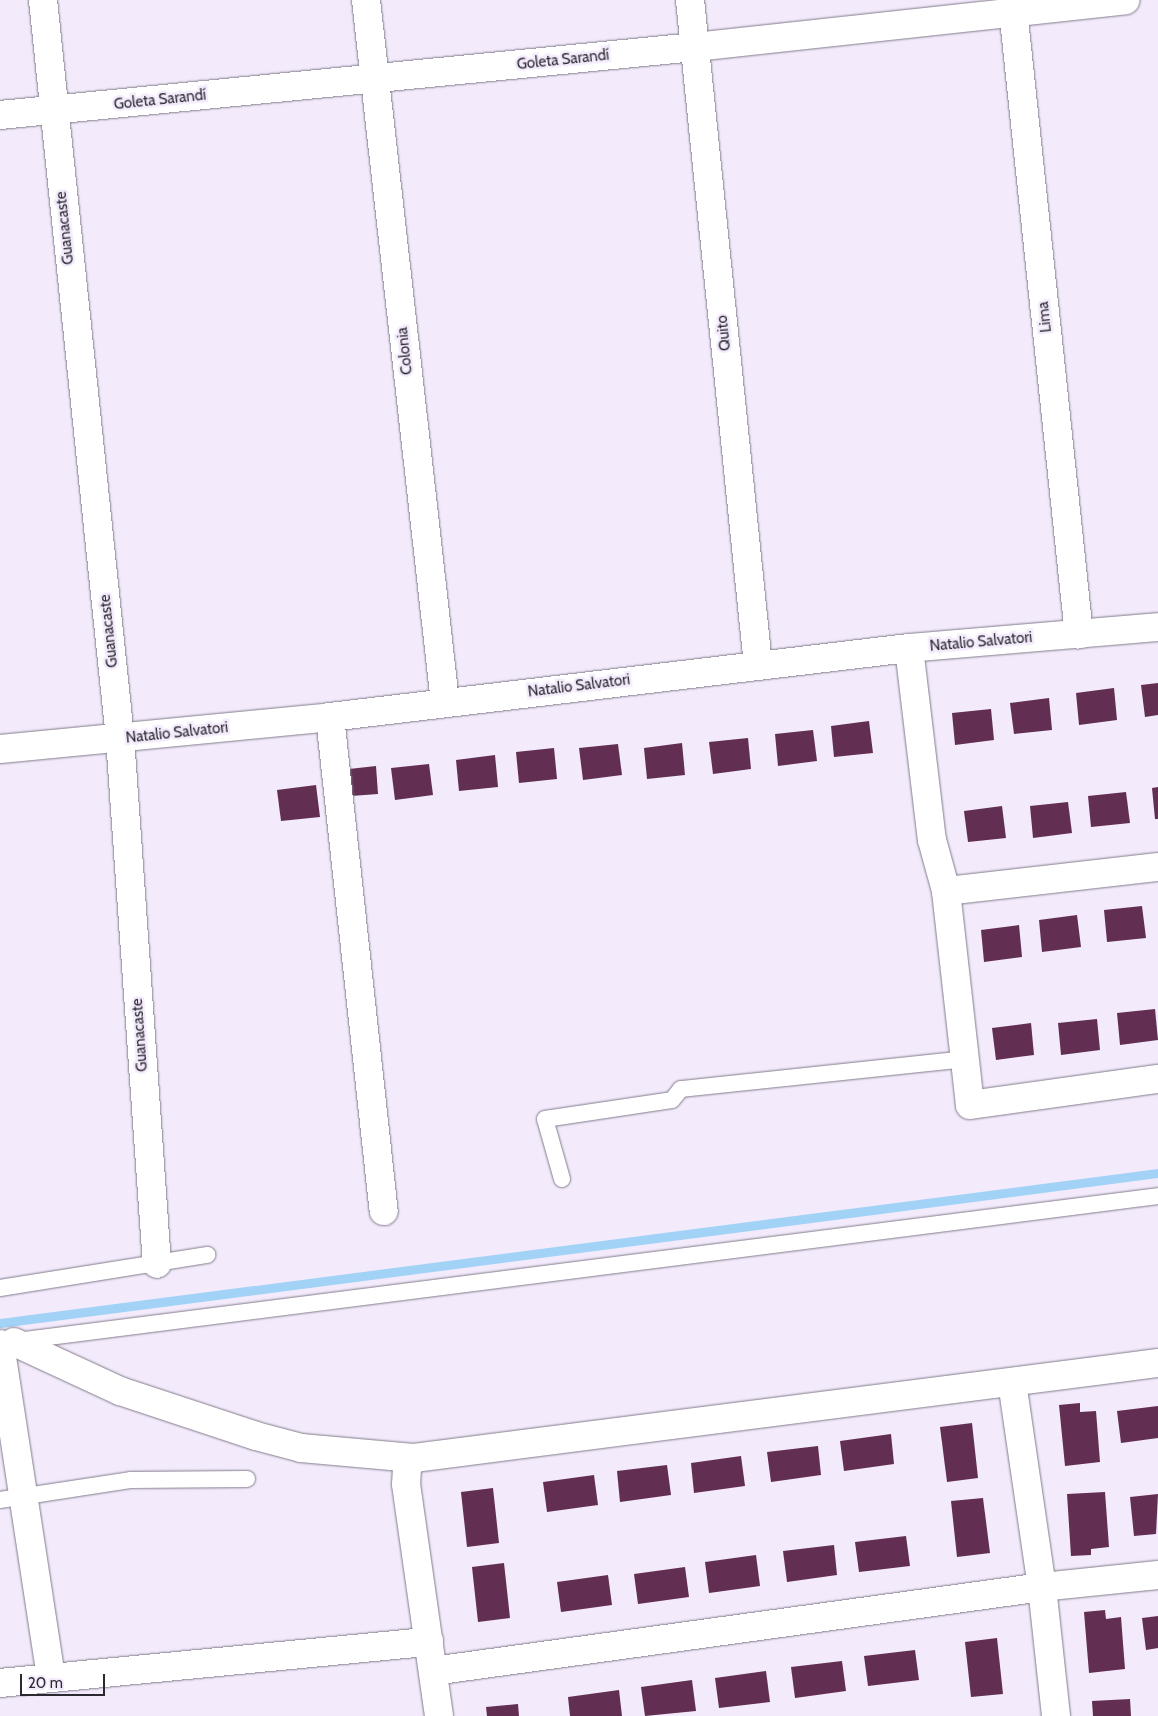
<!DOCTYPE html>
<meta charset="utf-8">
<style>
body{margin:0}
#map{position:relative;width:1158px;height:1716px;overflow:hidden;background:#f3ebfc;font-family:Cabin,sans-serif}
div>[style]{position:absolute}
[style*='--x']{left:calc(var(--x)*1px);top:calc(var(--y)*1px);width:calc(var(--w)*1px);rotate:calc(var(--a)*1deg)}
.stream>*{height:9px;margin:-4.5px;padding:0 4.5px;transform-origin:4.5px;border-radius:4.5px;background:#a2d3f6}
.building>*{inset:0;background:#622e51}
.roads{filter:drop-shadow(0 0 1px #827b8a) drop-shadow(0 0 1px #827b8a)}
.lane>*{height:16px;margin:-8px;padding:0 8px;transform-origin:8px;border-radius:8px;background:#fff}
.street>*{height:28px;margin:-14px;padding:0 14px;transform-origin:14px;border-radius:14px;background:#fff}
span{translate:-50% -50%;white-space:nowrap;text-align:center;line-height:1.15;-webkit-text-stroke:5px #f3ebfc;paint-order:stroke}
.street-label{font-size:15px;color:#2b282f}
.scale{position:absolute;left:20px;top:1674px;width:85px;height:22px;box-sizing:border-box;border:2px solid #2b282f;border-top:0;padding-left:6px;font-size:15px;line-height:18px;white-space:nowrap;color:#2b282f;-webkit-text-stroke:4px #f3ebfc;paint-order:stroke}
</style>
<div id="map">
<div class="stream">
<div style="--x:0;--y:1323;--w:1168;--a:-7.38"></div>
</div>
<div class="building">
<div style="clip-path:polygon(1158px 683px,1158px 715px,1145px 717px,1141px 685px)"></div>
<div style="clip-path:polygon(1114px 688px,1117px 720px,1079px 725px,1076px 693px)"></div>
<div style="clip-path:polygon(1049px 698px,1052px 730px,1014px 734px,1010px 703px)"></div>
<div style="clip-path:polygon(991px 709px,994px 740px,955px 745px,952px 713px)"></div>
<div style="clip-path:polygon(869px 721px,873px 753px,834px 757px,831px 726px)"></div>
<div style="clip-path:polygon(813px 730px,817px 761px,778px 766px,775px 734px)"></div>
<div style="clip-path:polygon(748px 738px,751px 769px,713px 774px,709px 742px)"></div>
<div style="clip-path:polygon(682px 743px,685px 775px,647px 779px,644px 748px)"></div>
<div style="clip-path:polygon(618px 744px,622px 775px,583px 780px,579px 748px)"></div>
<div style="clip-path:polygon(554px 748px,557px 779px,519px 783px,516px 752px)"></div>
<div style="clip-path:polygon(495px 755px,498px 787px,459px 791px,456px 760px)"></div>
<div style="clip-path:polygon(429px 764px,433px 795px,395px 800px,391px 768px)"></div>
<div style="clip-path:polygon(376px 766px,378px 794px,351px 796px,349px 769px)"></div>
<div style="clip-path:polygon(316px 785px,320px 817px,281px 821px,277px 790px)"></div>
<div style="clip-path:polygon(1158px 787px,1158px 819px,1155px 819px,1152px 788px)"></div>
<div style="clip-path:polygon(1126px 792px,1130px 823px,1091px 827px,1088px 796px)"></div>
<div style="clip-path:polygon(1068px 802px,1072px 833px,1033px 838px,1030px 806px)"></div>
<div style="clip-path:polygon(1002px 806px,1006px 838px,968px 842px,964px 811px)"></div>
<div style="clip-path:polygon(1142px 906px,1146px 938px,1107px 942px,1104px 910px)"></div>
<div style="clip-path:polygon(1077px 915px,1081px 947px,1042px 952px,1039px 920px)"></div>
<div style="clip-path:polygon(1019px 925px,1022px 957px,984px 962px,981px 930px)"></div>
<div style="clip-path:polygon(1155px 1009px,1158px 1040px,1120px 1045px,1117px 1013px)"></div>
<div style="clip-path:polygon(1097px 1019px,1100px 1050px,1061px 1055px,1058px 1023px)"></div>
<div style="clip-path:polygon(1031px 1023px,1034px 1055px,996px 1060px,992px 1028px)"></div>
<div style="clip-path:polygon(1080px 1403px,1080px 1412px,1096px 1411px,1100px 1462px,1065px 1466px,1059px 1405px)"></div>
<div style="clip-path:polygon(1158px 1406px,1158px 1438px,1121px 1443px,1117px 1411px)"></div>
<div style="clip-path:polygon(972px 1423px,978px 1478px,947px 1482px,940px 1427px)"></div>
<div style="clip-path:polygon(891px 1434px,894px 1464px,844px 1471px,840px 1441px)"></div>
<div style="clip-path:polygon(818px 1446px,821px 1475px,771px 1482px,767px 1452px)"></div>
<div style="clip-path:polygon(741px 1456px,745px 1486px,694px 1493px,691px 1463px)"></div>
<div style="clip-path:polygon(667px 1465px,671px 1495px,620px 1502px,617px 1471px)"></div>
<div style="clip-path:polygon(594px 1475px,598px 1505px,547px 1512px,543px 1482px)"></div>
<div style="clip-path:polygon(493px 1488px,499px 1543px,467px 1547px,461px 1492px)"></div>
<div style="clip-path:polygon(1105px 1492px,1109px 1547px,1091px 1549px,1091px 1555px,1071px 1556px,1067px 1494px)"></div>
<div style="clip-path:polygon(1158px 1494px,1156px 1534px,1134px 1536px,1130px 1497px)"></div>
<div style="clip-path:polygon(983px 1498px,990px 1553px,957px 1557px,951px 1501px)"></div>
<div style="clip-path:polygon(906px 1536px,910px 1566px,859px 1572px,855px 1542px)"></div>
<div style="clip-path:polygon(834px 1545px,837px 1575px,787px 1582px,783px 1551px)"></div>
<div style="clip-path:polygon(756px 1555px,760px 1586px,709px 1593px,705px 1562px)"></div>
<div style="clip-path:polygon(504px 1563px,510px 1618px,478px 1622px,472px 1567px)"></div>
<div style="clip-path:polygon(685px 1567px,689px 1597px,638px 1604px,634px 1574px)"></div>
<div style="clip-path:polygon(608px 1575px,612px 1605px,561px 1612px,557px 1582px)"></div>
<div style="clip-path:polygon(1105px 1610px,1106px 1619px,1121px 1617px,1125px 1669px,1089px 1673px,1084px 1612px)"></div>
<div style="clip-path:polygon(1158px 1616px,1158px 1648px,1146px 1650px,1142px 1618px)"></div>
<div style="clip-path:polygon(997px 1638px,1003px 1694px,971px 1697px,965px 1642px)"></div>
<div style="clip-path:polygon(915px 1650px,919px 1680px,868px 1686px,864px 1656px)"></div>
<div style="clip-path:polygon(842px 1661px,846px 1691px,795px 1698px,791px 1667px)"></div>
<div style="clip-path:polygon(766px 1671px,770px 1702px,719px 1708px,715px 1678px)"></div>
<div style="clip-path:polygon(692px 1680px,696px 1711px,645px 1716px,641px 1687px)"></div>
<div style="clip-path:polygon(619px 1690px,622px 1716px,570px 1716px,568px 1697px)"></div>
<div style="clip-path:polygon(1130px 1699px,1131px 1716px,1093px 1716px,1092px 1701px)"></div>
<div style="clip-path:polygon(518px 1704px,519px 1716px,487px 1716px,486px 1707px)"></div>
</div>
<div class="roads">
<div class="lane">
<div style="--x:562;--y:1179;--w:62;--a:-105.8"></div>
<div style="--x:545;--y:1119;--w:128;--a:-8.5"></div>
<div style="--x:672;--y:1100;--w:14;--a:-51"></div>
<div style="--x:681;--y:1089;--w:286;--a:-6"></div>
<div style="--x:0;--y:1288;--w:210;--a:-9.1"></div>
<div style="--x:17;--y:1341;--w:1150;--a:-7.24"></div>
<div style="--x:0;--y:1500;--w:133;--a:-8.7"></div>
<div style="--x:131;--y:1480;--w:116;--a:-0.5"></div>
</div>
<div class="street">
<div style="--x:43;--y:0;--w:742;--a:84.04"></div>
<div style="--x:120;--y:738;--w:527;--a:85.98"></div>
<div style="--x:366;--y:0;--w:706;--a:83.58"></div>
<div style="--x:690;--y:0;--w:668;--a:84.16"></div>
<div style="--x:1012;--y:0;--w:638;--a:83.97"></div>
<div style="--x:0;--y:115;--w:698;--a:-5.59"></div>
<div style="--x:695;--y:47;--w:433;--a:-6.2"></div>
<div style="--x:909;--y:648;--w:193;--a:83.2"></div>
<div style="--x:932;--y:840;--w:53;--a:74.6"></div>
<div style="--x:946;--y:891;--w:215;--a:83.6"></div>
<div style="--x:970;--y:1105;--w:190;--a:-7.9"></div>
<div style="--x:330;--y:717;--w:497;--a:83.8"></div>
<div style="--x:0;--y:749;--w:332;--a:-5.5"></div>
<div style="--x:330;--y:717;--w:583;--a:-6.8"></div>
<div style="--x:909;--y:648;--w:250;--a:-4.8"></div>
<div style="--x:946;--y:891;--w:213;--a:-6.5"></div>
<div style="--x:14;--y:1342;--w:117;--a:24.8"></div>
<div style="--x:120;--y:1391;--w:143;--a:18.3"></div>
<div style="--x:256;--y:1436;--w:47;--a:14.9"></div>
<div style="--x:301;--y:1448;--w:113;--a:5.1"></div>
<div style="--x:414;--y:1458;--w:750;--a:-7.28"></div>
<div style="--x:0;--y:1344;--w:337;--a:81.3"></div>
<div style="--x:1012;--y:1382;--w:207;--a:81.7"></div>
<div style="--x:1042;--y:1587;--w:130;--a:83.8"></div>
<div style="--x:414;--y:1458;--w:11;--a:128"></div>
<div style="--x:407;--y:1467;--w:17;--a:93"></div>
<div style="--x:406;--y:1484;--w:234;--a:81.9"></div>
<div style="--x:433;--y:1671;--w:615;--a:-7.85"></div>
<div style="--x:1042;--y:1587;--w:117;--a:-5.9"></div>
<div style="--x:0;--y:1683;--w:431;--a:-5.5"></div>
</div>
</div>
<div class="street-label">
<span style="left:563px;top:60px;rotate:-6deg">Goleta Sarandí</span>
<span style="left:160px;top:100px;rotate:-6deg">Goleta Sarandí</span>
<span style="left:65px;top:228px;rotate:-96deg">Guanacaste</span>
<span style="left:1045px;top:317px;rotate:-96deg">Lima</span>
<span style="left:724px;top:333px;rotate:-96deg">Quito</span>
<span style="left:405px;top:351px;rotate:-96deg">Colonia</span>
<span style="left:109px;top:631px;rotate:-96deg">Guanacaste</span>
<span style="left:981px;top:642px;rotate:-5deg">Natalio Salvatori</span>
<span style="left:579px;top:686px;rotate:-7deg">Natalio Salvatori</span>
<span style="left:177px;top:733px;rotate:-6deg">Natalio Salvatori</span>
<span style="left:140px;top:1035px;rotate:-94deg">Guanacaste</span>
</div>
<div class="scale">20 m</div>
</div>
